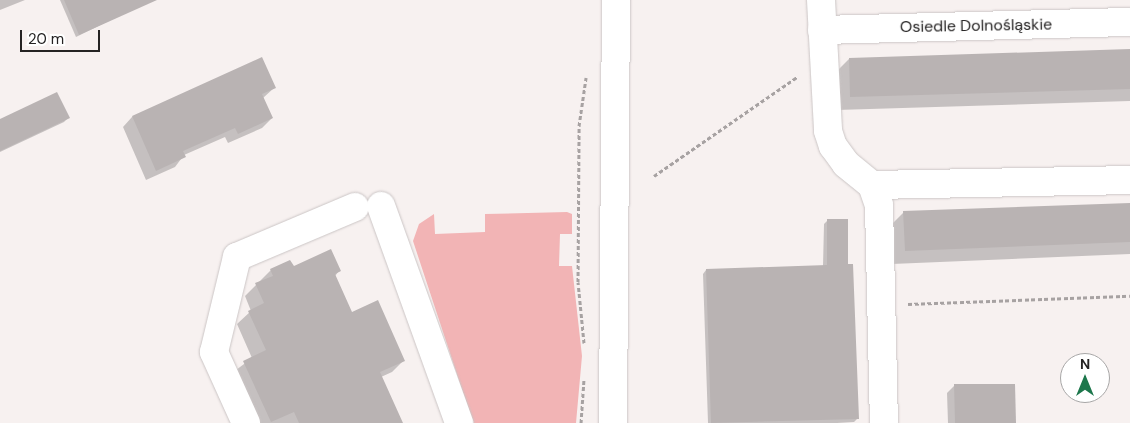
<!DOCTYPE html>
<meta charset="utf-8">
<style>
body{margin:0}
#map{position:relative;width:1130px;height:423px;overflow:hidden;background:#f7f1f0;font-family:"DM Sans",sans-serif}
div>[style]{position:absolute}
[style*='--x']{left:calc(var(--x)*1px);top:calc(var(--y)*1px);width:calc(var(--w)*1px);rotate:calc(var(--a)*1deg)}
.green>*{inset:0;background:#f2b4b5}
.shadow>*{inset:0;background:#0003}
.building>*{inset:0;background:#b9b3b3}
.path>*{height:3px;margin-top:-1.5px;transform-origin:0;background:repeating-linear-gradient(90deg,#a7a2a2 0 4px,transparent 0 6.5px)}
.roads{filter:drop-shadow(0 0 1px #cbc5c5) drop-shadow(0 0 1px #cbc5c5)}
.minor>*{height:28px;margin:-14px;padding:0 14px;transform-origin:14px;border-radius:14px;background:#fff}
span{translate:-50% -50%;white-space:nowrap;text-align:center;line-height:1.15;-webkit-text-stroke:4.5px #fff;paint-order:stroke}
.street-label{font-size:16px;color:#252323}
.north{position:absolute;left:1060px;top:353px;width:50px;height:50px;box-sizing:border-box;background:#fff;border:1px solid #a8a7a7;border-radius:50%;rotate:0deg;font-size:14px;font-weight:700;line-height:20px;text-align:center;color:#252323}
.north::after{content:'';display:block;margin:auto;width:18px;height:22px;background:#1d774c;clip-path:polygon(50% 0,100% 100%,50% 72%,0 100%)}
.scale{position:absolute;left:20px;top:30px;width:80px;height:22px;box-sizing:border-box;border:2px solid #252323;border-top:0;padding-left:6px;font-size:15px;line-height:18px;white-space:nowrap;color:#252323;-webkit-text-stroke:4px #fff;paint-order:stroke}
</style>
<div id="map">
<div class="green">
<div style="clip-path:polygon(567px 212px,572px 214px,572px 234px,560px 234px,559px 266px,572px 266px,582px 356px,576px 423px,473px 423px,413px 241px,419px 224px,434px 214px,435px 234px,485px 232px,485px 214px)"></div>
</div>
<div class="shadow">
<div style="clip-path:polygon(0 0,25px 0,0 10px)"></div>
<div style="clip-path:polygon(60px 0,117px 0,123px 14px,76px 37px)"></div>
<div style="clip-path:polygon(1130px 50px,1130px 101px,837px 110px,836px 72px,849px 59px)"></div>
<div style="clip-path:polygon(274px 88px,263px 98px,272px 118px,262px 128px,228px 143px,225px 137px,184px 155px,175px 167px,146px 180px,123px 127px,132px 117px)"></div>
<div style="clip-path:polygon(68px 118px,64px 122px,0 152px,0 120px)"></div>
<div style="clip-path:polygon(1130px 205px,1130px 254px,892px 264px,890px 226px,904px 212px)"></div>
<div style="clip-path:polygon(828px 220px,847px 266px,857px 419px,854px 422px,837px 423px,708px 423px,703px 274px,706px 270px,823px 266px,824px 224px)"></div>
<div style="clip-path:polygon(293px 268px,339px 271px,335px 276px,352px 314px,404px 360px,392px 372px,381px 377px,402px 423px,255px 423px,232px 373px,252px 358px,237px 324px,251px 311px,245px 296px,271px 270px)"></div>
<div style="clip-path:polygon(955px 385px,1015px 423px,948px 423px,947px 393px)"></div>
</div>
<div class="building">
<div style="clip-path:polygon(64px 0,157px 0,79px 35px)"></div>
<div style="clip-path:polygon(1130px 49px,1130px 89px,850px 97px,849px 58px)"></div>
<div style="clip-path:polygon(262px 57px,276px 88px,262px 94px,273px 118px,238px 134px,235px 128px,183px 151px,186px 157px,156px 171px,132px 116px)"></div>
<div style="clip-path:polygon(57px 92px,70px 118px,0 151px,0 119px)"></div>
<div style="clip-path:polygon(1130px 203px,1130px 242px,905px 251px,903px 211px)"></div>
<div style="clip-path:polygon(827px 219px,848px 219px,848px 264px,853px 264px,859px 419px,711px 423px,706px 269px,827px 265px)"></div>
<div style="clip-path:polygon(331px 249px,341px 271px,335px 274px,352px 312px,378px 300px,405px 361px,380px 372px,403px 423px,299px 423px,294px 412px,271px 422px,243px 361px,266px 350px,248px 311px,264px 303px,255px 283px,273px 276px,270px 269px,290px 260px,294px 266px)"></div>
<div style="clip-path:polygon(954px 384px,1015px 384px,1016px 423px,955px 423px)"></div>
</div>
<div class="path">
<div style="--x:654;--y:176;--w:174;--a:-34.7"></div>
<div style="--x:908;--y:304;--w:222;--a:-2.1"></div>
<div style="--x:584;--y:343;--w:61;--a:-95.6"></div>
<div style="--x:578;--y:282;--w:156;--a:-89.6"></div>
<div style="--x:579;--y:126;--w:49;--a:-81.7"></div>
<div style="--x:581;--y:423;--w:44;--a:-86.1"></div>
</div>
<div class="roads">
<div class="minor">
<div style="--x:821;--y:0;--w:131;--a:86.9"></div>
<div style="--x:828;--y:131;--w:16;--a:72"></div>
<div style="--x:833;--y:146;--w:22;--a:54"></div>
<div style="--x:846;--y:164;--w:33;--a:39"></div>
<div style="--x:872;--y:185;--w:21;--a:71"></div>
<div style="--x:879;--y:205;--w:218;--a:88.7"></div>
<div style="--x:822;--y:30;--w:308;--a:-1.5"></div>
<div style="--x:872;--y:185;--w:258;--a:-1.1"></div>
<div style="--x:381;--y:206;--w:231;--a:70.2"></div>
<div style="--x:246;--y:423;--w:78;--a:-114.3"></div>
<div style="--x:214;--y:352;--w:98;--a:-76.4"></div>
<div style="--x:237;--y:257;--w:128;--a:-23"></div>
<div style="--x:613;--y:423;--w:423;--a:-89.6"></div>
</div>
</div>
<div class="street-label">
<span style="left:976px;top:26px;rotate:-1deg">Osiedle Dolnośląskie</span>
</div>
<div class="north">N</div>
<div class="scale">20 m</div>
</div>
